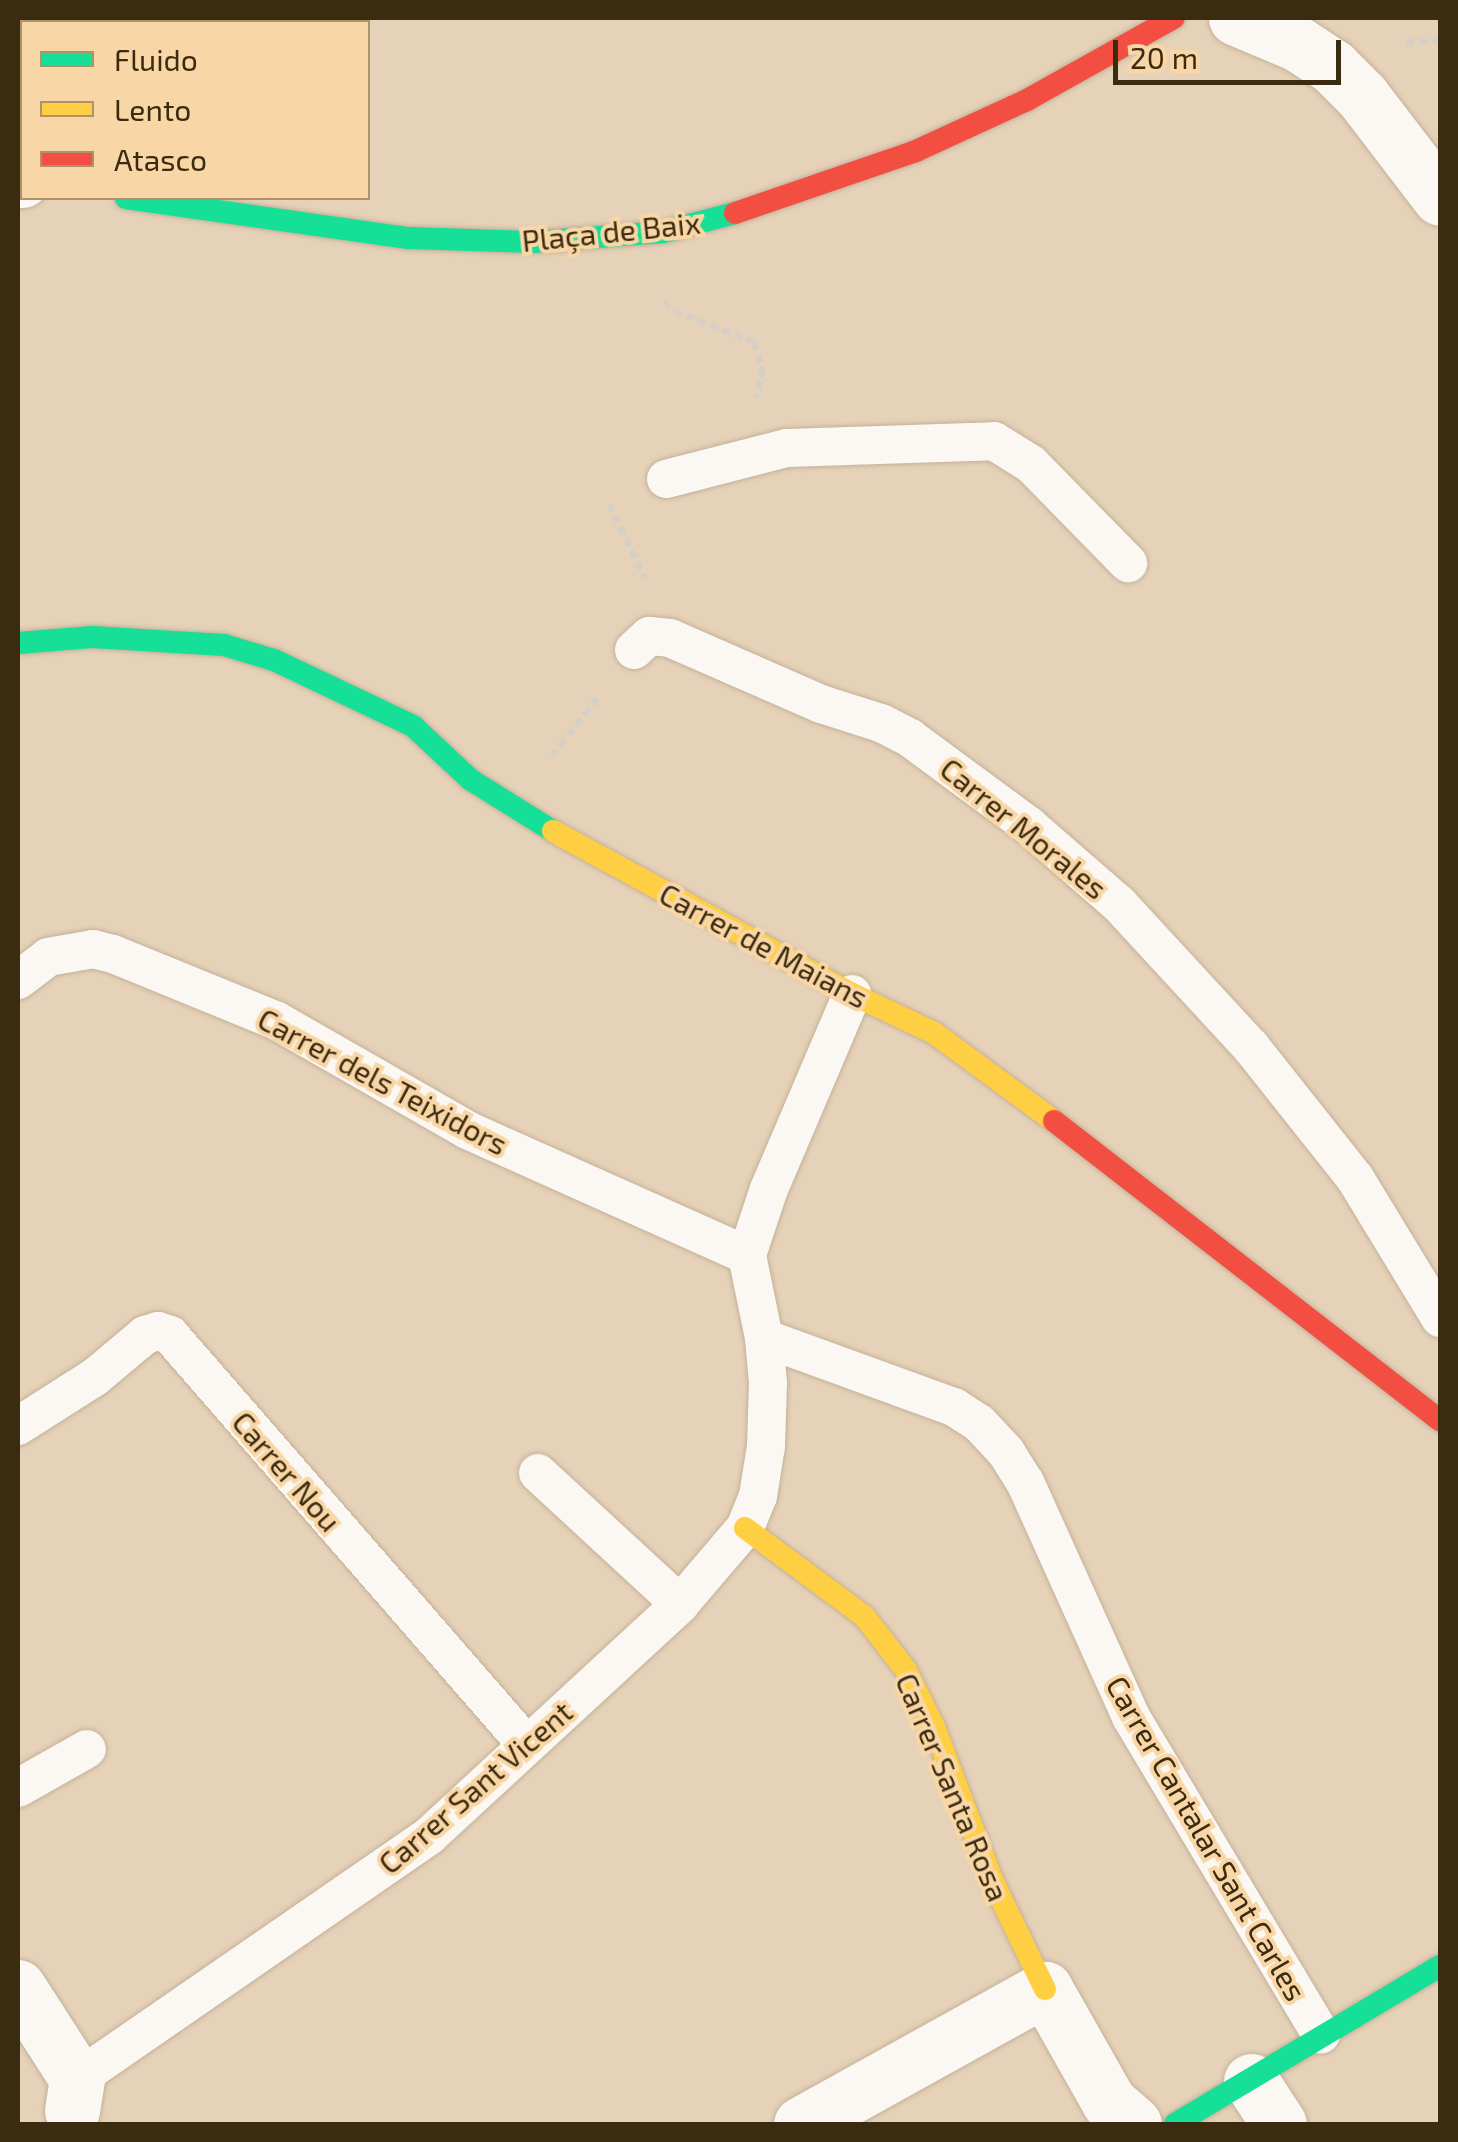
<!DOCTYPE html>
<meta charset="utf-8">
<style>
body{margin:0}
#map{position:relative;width:1458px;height:2142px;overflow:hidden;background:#e6d2b8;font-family:"Exo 2",sans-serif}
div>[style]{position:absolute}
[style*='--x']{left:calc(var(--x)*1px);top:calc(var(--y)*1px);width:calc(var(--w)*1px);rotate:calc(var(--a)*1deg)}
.path>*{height:6px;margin-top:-3px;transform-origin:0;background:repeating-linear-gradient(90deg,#d5cfc6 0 8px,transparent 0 13px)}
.roads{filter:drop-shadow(0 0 2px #c3b199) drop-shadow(0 0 2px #c3b199)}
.lane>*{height:38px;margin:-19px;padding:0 19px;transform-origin:19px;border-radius:19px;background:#fbf8f4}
.street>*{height:55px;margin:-27.5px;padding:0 27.5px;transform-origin:27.5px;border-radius:27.5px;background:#fbf8f4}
.fast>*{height:22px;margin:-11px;padding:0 11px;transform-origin:11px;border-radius:11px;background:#16e098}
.slow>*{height:22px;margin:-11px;padding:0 11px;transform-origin:11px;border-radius:11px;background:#ffcf43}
.jam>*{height:22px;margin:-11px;padding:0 11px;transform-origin:11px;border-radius:11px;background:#f24e42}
span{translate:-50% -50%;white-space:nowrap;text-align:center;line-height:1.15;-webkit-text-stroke:8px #f9d6a5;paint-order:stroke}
.street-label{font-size:30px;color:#3b2b11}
.frame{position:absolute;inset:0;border:20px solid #3b2b11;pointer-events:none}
.legend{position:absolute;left:20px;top:20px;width:350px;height:180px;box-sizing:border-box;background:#f9d6a5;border:2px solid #ad926a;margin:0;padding:12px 18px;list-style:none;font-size:30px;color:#3b2b11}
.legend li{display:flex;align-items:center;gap:20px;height:50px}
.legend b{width:50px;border:2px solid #ad926a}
.scale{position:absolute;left:1113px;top:40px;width:228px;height:45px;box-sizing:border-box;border:5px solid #3b2b11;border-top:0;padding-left:12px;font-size:30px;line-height:35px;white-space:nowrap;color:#3b2b11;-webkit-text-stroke:8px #f9d6a5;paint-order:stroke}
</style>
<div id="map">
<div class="path">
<div style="--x:1406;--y:42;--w:34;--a:-3"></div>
<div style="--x:664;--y:301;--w:14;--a:45"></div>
<div style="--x:674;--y:311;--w:86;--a:21.2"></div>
<div style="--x:754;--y:342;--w:28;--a:72"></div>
<div style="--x:763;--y:369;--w:29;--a:104"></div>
<div style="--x:609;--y:504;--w:82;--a:64.1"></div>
<div style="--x:552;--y:756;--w:78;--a:-51.8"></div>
</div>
<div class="roads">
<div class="lane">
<div style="--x:82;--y:22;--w:4;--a:-76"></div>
<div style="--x:666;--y:479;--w:125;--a:-14.4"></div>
<div style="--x:787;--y:448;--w:207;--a:-1.9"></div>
<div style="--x:994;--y:441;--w:44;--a:31.9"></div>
<div style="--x:1031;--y:464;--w:139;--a:45.6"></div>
<div style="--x:634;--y:650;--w:21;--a:-43"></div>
<div style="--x:649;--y:636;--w:21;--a:5"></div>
<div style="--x:670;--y:638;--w:165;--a:23.6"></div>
<div style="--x:821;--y:704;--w:63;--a:17.6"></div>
<div style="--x:881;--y:723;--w:33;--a:27"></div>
<div style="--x:910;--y:738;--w:147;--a:36.4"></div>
<div style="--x:1028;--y:825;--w:121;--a:41"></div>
<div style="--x:1119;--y:904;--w:195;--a:47.3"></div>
<div style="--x:1251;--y:1047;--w:167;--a:51.6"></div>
<div style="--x:1355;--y:1178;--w:164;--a:58.7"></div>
<div style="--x:18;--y:980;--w:38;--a:-37"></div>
<div style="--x:48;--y:957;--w:46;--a:-10.1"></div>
<div style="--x:93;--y:949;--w:21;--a:14"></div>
<div style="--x:113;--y:954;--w:177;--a:22.2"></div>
<div style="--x:277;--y:1021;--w:219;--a:29.8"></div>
<div style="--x:467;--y:1130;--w:307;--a:24.1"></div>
<div style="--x:764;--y:1338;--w:202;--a:20"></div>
<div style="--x:954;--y:1407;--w:30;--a:33"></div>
<div style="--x:979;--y:1423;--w:40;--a:47"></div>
<div style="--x:1006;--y:1452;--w:36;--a:58"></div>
<div style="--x:1025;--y:1482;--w:258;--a:65.7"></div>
<div style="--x:1131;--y:1717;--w:370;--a:59.1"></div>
<div style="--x:18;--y:1426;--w:91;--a:-32.5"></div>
<div style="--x:95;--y:1377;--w:65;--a:-40"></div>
<div style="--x:145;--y:1335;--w:14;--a:-17"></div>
<div style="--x:158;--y:1331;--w:13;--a:18"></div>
<div style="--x:170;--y:1335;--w:542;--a:48.96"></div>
<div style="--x:538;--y:1473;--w:193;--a:42.7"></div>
<div style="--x:18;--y:1788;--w:79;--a:-29.5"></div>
<div style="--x:77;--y:2079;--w:428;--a:-34.6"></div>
<div style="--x:429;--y:1836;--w:342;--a:-42.7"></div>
<div style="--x:680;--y:1604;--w:100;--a:-49.5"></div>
<div style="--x:745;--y:1528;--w:35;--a:-68"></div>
<div style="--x:758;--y:1496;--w:51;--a:-80.9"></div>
<div style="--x:766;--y:1446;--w:63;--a:-88.2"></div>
<div style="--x:768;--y:1383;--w:45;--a:-95.1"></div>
<div style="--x:764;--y:1338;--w:85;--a:-101.6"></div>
<div style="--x:747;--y:1255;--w:70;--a:-71.6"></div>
<div style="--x:769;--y:1189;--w:212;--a:-66.9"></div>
</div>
<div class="street">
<div style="--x:1236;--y:18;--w:67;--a:22.8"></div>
<div style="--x:1298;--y:44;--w:42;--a:33.3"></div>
<div style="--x:1333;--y:67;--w:41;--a:45"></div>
<div style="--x:1362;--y:96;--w:128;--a:52.6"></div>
<div style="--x:18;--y:180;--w:4;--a:0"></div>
<div style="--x:18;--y:1987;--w:109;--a:57.3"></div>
<div style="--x:77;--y:2079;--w:32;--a:99"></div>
<div style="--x:1251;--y:2081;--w:51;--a:56.9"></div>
<div style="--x:801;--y:2124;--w:279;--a:-29"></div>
<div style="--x:1045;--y:1989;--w:130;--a:60.5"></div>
<div style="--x:1109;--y:2102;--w:33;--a:41"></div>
</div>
<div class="fast">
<div style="--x:126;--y:198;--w:285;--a:8.1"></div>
<div style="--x:408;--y:238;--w:125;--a:1.8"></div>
<div style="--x:533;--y:242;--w:130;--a:-4.4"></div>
<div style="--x:663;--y:232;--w:74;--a:-14.8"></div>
<div style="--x:18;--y:643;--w:74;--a:-4.6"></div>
<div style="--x:92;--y:637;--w:132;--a:3.5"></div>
<div style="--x:224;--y:645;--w:52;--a:16.7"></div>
<div style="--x:274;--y:660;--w:154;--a:25.4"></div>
<div style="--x:413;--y:726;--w:79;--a:43"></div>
<div style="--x:471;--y:780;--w:97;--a:31.9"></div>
<div style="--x:1175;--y:2124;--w:309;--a:-30.8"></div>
</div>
<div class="slow">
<div style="--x:553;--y:831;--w:341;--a:28.6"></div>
<div style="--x:852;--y:994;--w:91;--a:25.4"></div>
<div style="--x:934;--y:1033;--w:149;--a:36.3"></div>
<div style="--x:745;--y:1528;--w:148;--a:36.5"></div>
<div style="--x:864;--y:1616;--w:68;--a:52.1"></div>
<div style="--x:906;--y:1670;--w:64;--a:63.8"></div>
<div style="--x:934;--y:1727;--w:166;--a:69.2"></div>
<div style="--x:993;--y:1882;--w:119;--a:64.1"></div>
</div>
<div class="jam">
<div style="--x:735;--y:213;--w:191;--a:-18.9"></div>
<div style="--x:916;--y:151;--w:122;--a:-24.7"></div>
<div style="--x:1027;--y:100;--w:168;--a:-29.2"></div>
<div style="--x:1054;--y:1121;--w:488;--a:37.8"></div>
</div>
</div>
<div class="street-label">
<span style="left:611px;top:231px;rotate:-6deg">Plaça de Baix</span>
<span style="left:1024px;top:828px;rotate:39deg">Carrer Morales</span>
<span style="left:764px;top:945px;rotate:28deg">Carrer de Maians</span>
<span style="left:383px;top:1081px;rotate:28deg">Carrer dels Teixidors</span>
<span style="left:287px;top:1471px;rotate:49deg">Carrer Nou</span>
<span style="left:475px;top:1787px;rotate:-41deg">Carrer Sant Vicent</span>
<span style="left:953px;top:1787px;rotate:67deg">Carrer Santa Rosa</span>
<span style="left:1207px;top:1838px;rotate:60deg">Carrer Cantalar Sant Carles</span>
</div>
<div class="frame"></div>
<ul class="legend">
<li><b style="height:12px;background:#16e098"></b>Fluido</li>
<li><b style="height:12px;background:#ffcf43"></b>Lento</li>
<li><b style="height:12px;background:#f24e42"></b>Atasco</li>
</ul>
<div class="scale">20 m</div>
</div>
